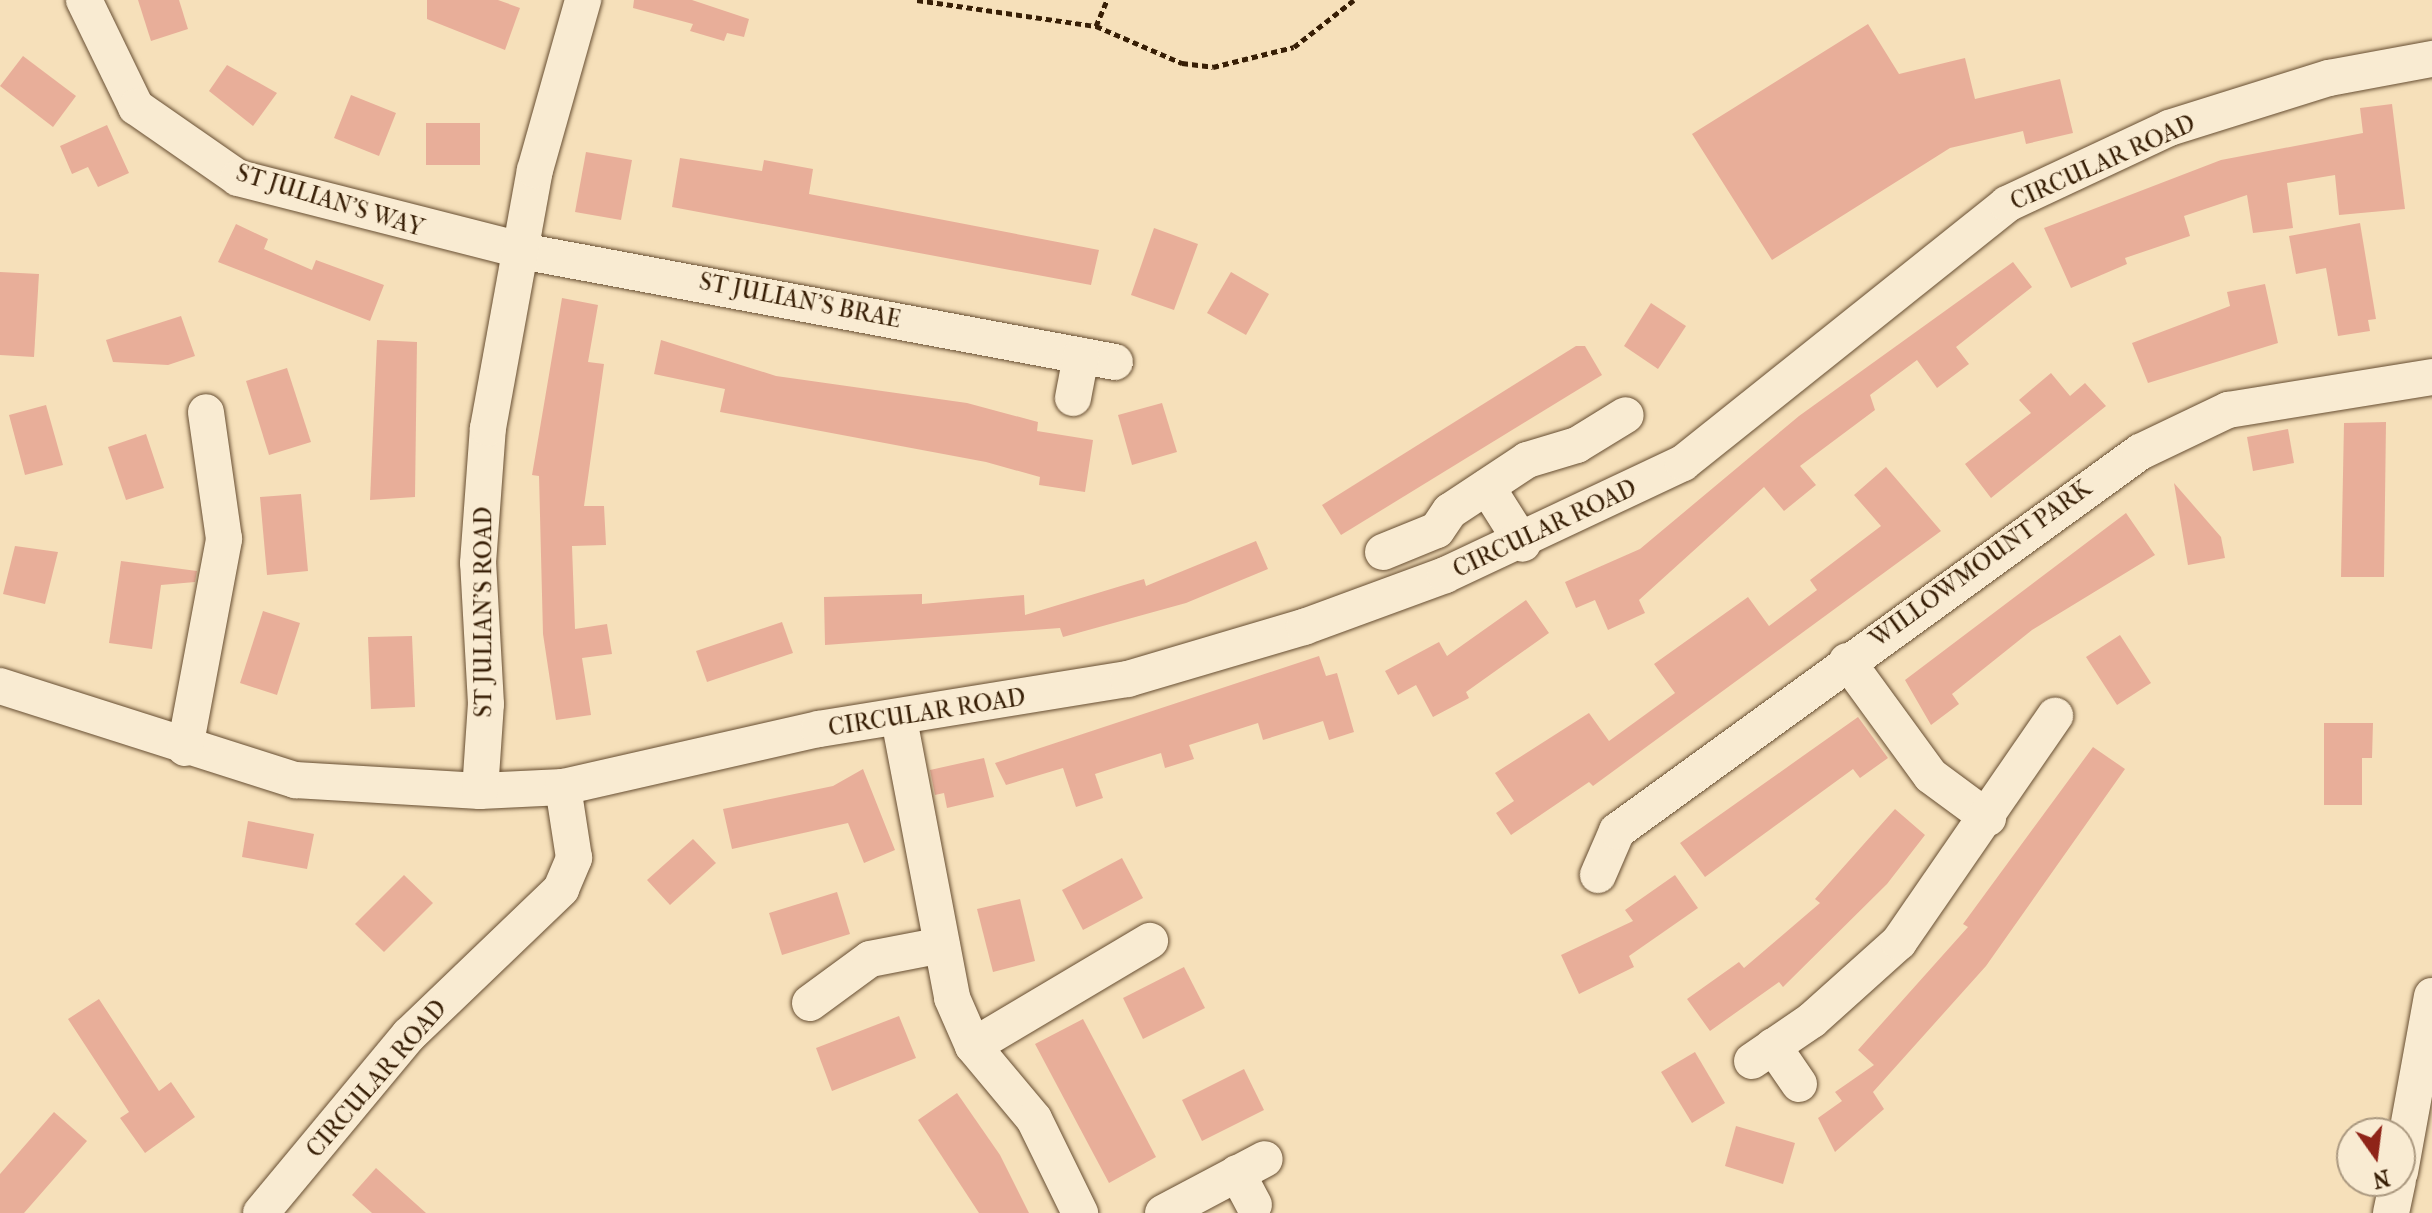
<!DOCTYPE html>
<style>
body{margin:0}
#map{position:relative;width:2432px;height:1213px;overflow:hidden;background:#f6e0ba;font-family:"IM FELL French Canon",serif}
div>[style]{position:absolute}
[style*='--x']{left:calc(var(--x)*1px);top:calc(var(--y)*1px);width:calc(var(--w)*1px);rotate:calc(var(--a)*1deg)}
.building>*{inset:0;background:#e8ae99}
.path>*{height:5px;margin-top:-2.5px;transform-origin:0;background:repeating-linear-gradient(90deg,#371e05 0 6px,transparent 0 10px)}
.roads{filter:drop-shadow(0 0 2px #674e32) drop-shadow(0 0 2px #674e32)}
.minor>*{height:36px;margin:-18px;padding:0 18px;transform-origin:18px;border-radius:18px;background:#f9ebd2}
span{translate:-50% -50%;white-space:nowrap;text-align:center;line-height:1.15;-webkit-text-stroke:6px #f9ebd2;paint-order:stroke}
.street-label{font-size:24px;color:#371e05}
.north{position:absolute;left:2336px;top:1117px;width:80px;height:80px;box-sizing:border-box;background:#f9ebd2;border:2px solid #ab9980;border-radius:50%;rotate:166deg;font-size:22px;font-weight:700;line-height:32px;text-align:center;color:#371e05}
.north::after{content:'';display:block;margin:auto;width:28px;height:36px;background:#8f2418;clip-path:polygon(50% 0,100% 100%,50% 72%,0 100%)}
</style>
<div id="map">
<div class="building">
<div style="clip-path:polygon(138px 0,179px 0,188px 29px,151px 41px)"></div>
<div style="clip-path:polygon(427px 0,498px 0,520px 8px,505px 50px,427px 19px)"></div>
<div style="clip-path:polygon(634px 0,692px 0,749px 19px,744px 37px,727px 33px,724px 41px,690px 31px,693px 24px,633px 8px)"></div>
<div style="clip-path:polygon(1868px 24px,1899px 74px,1965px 58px,1975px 99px,2060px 79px,2073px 133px,2026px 144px,2023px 131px,1950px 148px,1772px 260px,1692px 134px)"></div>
<div style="clip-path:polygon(23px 56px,76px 96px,53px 127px,0 86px)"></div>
<div style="clip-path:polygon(227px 65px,277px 93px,253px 126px,209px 91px)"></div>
<div style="clip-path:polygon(351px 95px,396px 113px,379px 156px,334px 138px)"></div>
<div style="clip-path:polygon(2392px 104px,2405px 209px,2339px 215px,2335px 175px,2287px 183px,2293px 228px,2253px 233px,2247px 195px,2184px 216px,2190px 236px,2125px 258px,2127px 264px,2071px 288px,2044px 228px,2221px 160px,2363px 133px,2360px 108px)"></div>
<div style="clip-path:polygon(426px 123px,480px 123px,480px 165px,426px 165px)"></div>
<div style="clip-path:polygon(107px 125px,129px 173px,98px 187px,88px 167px,72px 174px,60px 146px)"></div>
<div style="clip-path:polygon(586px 152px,632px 160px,621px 220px,575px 212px)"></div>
<div style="clip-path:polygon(680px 158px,762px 171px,764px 160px,813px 169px,809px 194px,1099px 250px,1091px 285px,672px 207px)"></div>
<div style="clip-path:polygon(2360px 223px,2376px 319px,2368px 320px,2370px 331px,2338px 336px,2326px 268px,2296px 274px,2289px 236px)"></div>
<div style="clip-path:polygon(236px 224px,268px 239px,264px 249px,312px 270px,316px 260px,384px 285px,370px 321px,218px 262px)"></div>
<div style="clip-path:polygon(1154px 228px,1198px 244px,1174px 310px,1131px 295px)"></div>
<div style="clip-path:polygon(2013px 262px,2032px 287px,1956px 347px,1969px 364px,1937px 388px,1917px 360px,1870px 395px,1875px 410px,1800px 466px,1816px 485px,1784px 511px,1764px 487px,1639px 600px,1645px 613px,1608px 630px,1595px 600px,1576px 608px,1565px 582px,1640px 549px,1799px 416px)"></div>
<div style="clip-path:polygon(0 272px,39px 274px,34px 357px,0 355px)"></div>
<div style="clip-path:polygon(1231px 272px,1269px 294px,1246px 335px,1207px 313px)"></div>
<div style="clip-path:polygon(2265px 284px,2278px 343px,2148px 383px,2132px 343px,2230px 306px,2227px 292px)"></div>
<div style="clip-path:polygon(562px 298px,598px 305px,588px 362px,604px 364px,584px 506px,604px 506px,606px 545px,572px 546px,575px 629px,607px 624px,612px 654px,582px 658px,591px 715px,556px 720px,543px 634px,539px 476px,532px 475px)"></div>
<div style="clip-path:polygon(1651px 303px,1686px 326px,1658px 369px,1624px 346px)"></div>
<div style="clip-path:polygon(181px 316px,195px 356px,168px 365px,113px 362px,106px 340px)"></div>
<div style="clip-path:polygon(377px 340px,417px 342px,415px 497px,370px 500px)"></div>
<div style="clip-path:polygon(661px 340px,776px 376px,967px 403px,1038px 422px,1037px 431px,1093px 440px,1085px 492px,1039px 485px,1040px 477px,986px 462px,720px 412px,725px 389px,654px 374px)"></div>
<div style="clip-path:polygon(1576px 346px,1585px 346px,1602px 375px,1341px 535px,1322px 505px)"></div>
<div style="clip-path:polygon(287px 368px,311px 442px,269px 455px,246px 381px)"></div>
<div style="clip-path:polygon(2051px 373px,2070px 396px,2085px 383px,2106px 406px,1991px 498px,1965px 464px,2031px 413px,2019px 400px)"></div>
<div style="clip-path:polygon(1162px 403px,1177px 452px,1132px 465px,1118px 415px)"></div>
<div style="clip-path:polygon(46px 405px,63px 465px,25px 475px,9px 415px)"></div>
<div style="clip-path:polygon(2386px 422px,2384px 577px,2341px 577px,2344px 423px)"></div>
<div style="clip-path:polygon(2288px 429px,2294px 463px,2253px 471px,2247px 437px)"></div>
<div style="clip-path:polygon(146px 434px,164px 488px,126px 500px,108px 447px)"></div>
<div style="clip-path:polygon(1886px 467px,1941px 531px,1593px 786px,1589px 782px,1511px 835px,1496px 813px,1514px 801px,1495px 773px,1589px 713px,1609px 741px,1675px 693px,1654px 664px,1748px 597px,1769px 626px,1817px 590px,1810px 580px,1881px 526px,1854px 495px)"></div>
<div style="clip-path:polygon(2174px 483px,2221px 537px,2225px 558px,2188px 565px)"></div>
<div style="clip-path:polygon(301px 494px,308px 571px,267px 575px,260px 497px)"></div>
<div style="clip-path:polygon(2126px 513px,2155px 555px,2032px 630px,1952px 694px,1959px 704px,1931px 725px,1905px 680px)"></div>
<div style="clip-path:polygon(1256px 541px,1268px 569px,1186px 603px,1063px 637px,1060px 628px,825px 645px,824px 597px,922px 594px,922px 604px,1024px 595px,1025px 615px,1144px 579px,1146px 586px)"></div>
<div style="clip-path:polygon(15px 546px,58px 552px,45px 604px,3px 594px)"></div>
<div style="clip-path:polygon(121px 561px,197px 571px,195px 582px,161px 585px,152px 649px,109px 643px)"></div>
<div style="clip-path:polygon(1526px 600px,1549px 633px,1466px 692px,1469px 698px,1433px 717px,1416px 685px,1398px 695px,1385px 671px,1439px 642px,1447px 656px)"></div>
<div style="clip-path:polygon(263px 611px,300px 623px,277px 695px,240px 683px)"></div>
<div style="clip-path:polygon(782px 622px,793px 653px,707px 682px,696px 651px)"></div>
<div style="clip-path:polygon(2120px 635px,2151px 683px,2117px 705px,2086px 657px)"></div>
<div style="clip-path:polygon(412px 636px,415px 707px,371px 709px,368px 637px)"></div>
<div style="clip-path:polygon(1319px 656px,1326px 676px,1337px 673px,1354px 732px,1329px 740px,1323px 721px,1263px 740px,1258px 723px,1189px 745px,1194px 759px,1165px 768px,1161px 753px,1095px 774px,1103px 798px,1076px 807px,1063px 768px,1006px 785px,995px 763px)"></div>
<div style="clip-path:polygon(1858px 717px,1888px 758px,1860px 778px,1853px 769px,1705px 877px,1680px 843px)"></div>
<div style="clip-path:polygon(2324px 723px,2373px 723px,2372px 758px,2362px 758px,2362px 805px,2324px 805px)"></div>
<div style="clip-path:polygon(2093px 747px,2125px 769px,1986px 966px,1873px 1092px,1884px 1109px,1835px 1152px,1818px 1118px,1842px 1101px,1835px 1092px,1874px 1065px,1858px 1050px,1968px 927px,1963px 924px)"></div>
<div style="clip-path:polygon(984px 758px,994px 797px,947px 808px,944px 793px,935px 795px,930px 770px)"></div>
<div style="clip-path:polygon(863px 769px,895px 850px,864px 863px,848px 823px,732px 849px,723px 809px,833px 786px)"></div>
<div style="clip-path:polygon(1895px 809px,1925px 835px,1887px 884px,1783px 987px,1779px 982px,1710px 1031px,1687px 999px,1739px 962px,1744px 968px,1820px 903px,1815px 899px)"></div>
<div style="clip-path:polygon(248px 821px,314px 834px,307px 869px,242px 857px)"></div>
<div style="clip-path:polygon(693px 839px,716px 863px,670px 905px,647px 880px)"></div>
<div style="clip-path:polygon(1122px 858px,1143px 898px,1083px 930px,1062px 890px)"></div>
<div style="clip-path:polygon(404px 875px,433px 903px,384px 952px,355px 924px)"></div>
<div style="clip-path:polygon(1675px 875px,1698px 908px,1629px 956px,1634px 967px,1579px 994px,1561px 955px,1633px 921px,1625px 910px)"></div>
<div style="clip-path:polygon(837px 892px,850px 934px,782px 955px,769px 913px)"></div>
<div style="clip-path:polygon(1020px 899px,1035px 961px,993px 972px,977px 909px)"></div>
<div style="clip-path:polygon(1184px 967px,1205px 1008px,1143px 1039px,1123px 998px)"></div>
<div style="clip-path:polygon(99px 999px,159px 1091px,171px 1082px,195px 1117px,145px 1153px,120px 1118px,129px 1112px,68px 1019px)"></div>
<div style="clip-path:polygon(899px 1016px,916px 1058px,832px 1091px,816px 1048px)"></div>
<div style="clip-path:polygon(1083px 1019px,1156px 1157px,1109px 1183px,1035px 1044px)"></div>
<div style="clip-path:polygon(1695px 1052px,1725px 1103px,1692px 1123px,1661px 1072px)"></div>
<div style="clip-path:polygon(1244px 1069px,1264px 1110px,1202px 1141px,1182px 1100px)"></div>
<div style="clip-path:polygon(957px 1093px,1000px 1155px,1029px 1213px,979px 1213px,918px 1120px)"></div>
<div style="clip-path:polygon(54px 1112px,87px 1141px,24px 1213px,0 1213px,0 1174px)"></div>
<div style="clip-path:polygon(1736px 1126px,1795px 1143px,1783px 1184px,1725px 1166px)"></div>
<div style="clip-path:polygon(376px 1168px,426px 1213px,372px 1213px,352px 1195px)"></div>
</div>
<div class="path">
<div style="--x:917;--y:0;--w:181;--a:8.3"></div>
<div style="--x:1096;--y:26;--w:94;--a:23.3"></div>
<div style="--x:1182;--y:63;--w:31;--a:7"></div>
<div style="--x:1213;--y:67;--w:83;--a:-13.9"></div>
<div style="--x:1294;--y:47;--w:76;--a:-38.1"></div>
<div style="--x:1096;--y:26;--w:28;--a:-67"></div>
</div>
<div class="roads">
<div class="minor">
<div style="--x:84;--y:0;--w:119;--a:64.1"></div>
<div style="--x:136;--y:107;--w:124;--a:34.8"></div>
<div style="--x:238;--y:178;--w:303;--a:14.3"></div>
<div style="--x:532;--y:253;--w:593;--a:10.59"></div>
<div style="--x:1073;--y:398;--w:43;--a:-79.2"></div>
<div style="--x:1487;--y:487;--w:67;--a:57.7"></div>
<div style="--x:1383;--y:552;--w:58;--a:-22.2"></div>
<div style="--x:1437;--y:530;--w:23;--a:-56"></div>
<div style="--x:1450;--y:511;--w:92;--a:-33.5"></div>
<div style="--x:1527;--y:460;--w:52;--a:-16.7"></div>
<div style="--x:1577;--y:445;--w:57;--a:-31.5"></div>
<div style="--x:1847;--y:661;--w:142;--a:53.9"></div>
<div style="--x:1931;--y:776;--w:71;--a:36.4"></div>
<div style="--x:0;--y:686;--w:310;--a:17.7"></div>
<div style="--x:295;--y:780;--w:185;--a:3.4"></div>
<div style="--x:480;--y:791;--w:83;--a:-2.8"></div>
<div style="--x:563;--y:787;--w:262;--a:-12.8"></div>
<div style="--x:819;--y:729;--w:313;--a:-9.2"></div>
<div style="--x:1128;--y:679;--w:184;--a:-16.5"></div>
<div style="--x:1304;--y:627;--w:150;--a:-20.2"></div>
<div style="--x:1445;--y:575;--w:263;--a:-25.2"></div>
<div style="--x:1683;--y:463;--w:415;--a:-38.6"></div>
<div style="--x:2007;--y:204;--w:179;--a:-25.1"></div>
<div style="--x:2169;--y:128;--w:168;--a:-17.4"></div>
<div style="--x:2329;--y:78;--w:105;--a:-10.5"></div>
<div style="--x:899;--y:719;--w:284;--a:79.2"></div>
<div style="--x:952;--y:998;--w:52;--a:66.4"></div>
<div style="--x:973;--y:1046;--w:95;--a:50.1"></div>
<div style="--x:1034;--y:1119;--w:105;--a:63.9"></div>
<div style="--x:185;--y:748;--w:213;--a:-79.4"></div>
<div style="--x:224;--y:539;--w:128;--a:-98.1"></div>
<div style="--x:480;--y:791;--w:87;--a:-86.1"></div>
<div style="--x:486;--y:704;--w:141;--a:-93.2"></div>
<div style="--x:478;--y:563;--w:135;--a:-85.8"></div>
<div style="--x:488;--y:428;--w:262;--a:-79.7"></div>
<div style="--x:535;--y:170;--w:177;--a:-74.2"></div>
<div style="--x:1598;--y:875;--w:48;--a:-66.6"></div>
<div style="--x:1617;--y:831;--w:646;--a:-35.93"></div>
<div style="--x:2140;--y:452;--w:98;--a:-25.5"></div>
<div style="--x:2228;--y:410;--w:207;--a:-9.2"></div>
<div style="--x:810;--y:1003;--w:74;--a:-36.3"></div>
<div style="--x:870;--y:959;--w:73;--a:-11"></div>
<div style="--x:973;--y:1046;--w:206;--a:-30.7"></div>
<div style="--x:1773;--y:1046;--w:46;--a:55.6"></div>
<div style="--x:1752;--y:1061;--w:73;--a:-34.3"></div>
<div style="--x:1812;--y:1020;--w:117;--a:-41.9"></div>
<div style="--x:1899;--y:942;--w:275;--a:-55.4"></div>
<div style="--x:2400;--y:1172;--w:179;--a:-79.7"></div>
<div style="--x:1237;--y:1173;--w:36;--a:62"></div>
<div style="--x:261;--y:1213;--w:231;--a:-50.3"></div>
<div style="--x:409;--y:1035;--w:211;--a:-43.8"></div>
<div style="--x:561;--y:889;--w:34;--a:-67"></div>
<div style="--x:574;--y:858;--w:72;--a:-98.8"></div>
<div style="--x:1163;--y:1213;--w:115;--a:-27.9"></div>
<div style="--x:2391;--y:1213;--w:33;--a:-78"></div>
</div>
</div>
<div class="street-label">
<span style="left:2103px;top:163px;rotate:-24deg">CIRCULAR ROAD</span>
<span style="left:330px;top:201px;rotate:17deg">ST JULIAN'S WAY</span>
<span style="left:800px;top:301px;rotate:11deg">ST JULIAN'S BRAE</span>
<span style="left:1545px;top:529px;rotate:-25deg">CIRCULAR ROAD</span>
<span style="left:1981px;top:564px;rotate:-36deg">WILLOWMOUNT PARK</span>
<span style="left:484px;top:612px;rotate:-90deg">ST JULIAN'S ROAD</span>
<span style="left:927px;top:713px;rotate:-9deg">CIRCULAR ROAD</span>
<span style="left:377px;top:1079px;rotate:-49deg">CIRCULAR ROAD</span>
</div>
<div class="north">N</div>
</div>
